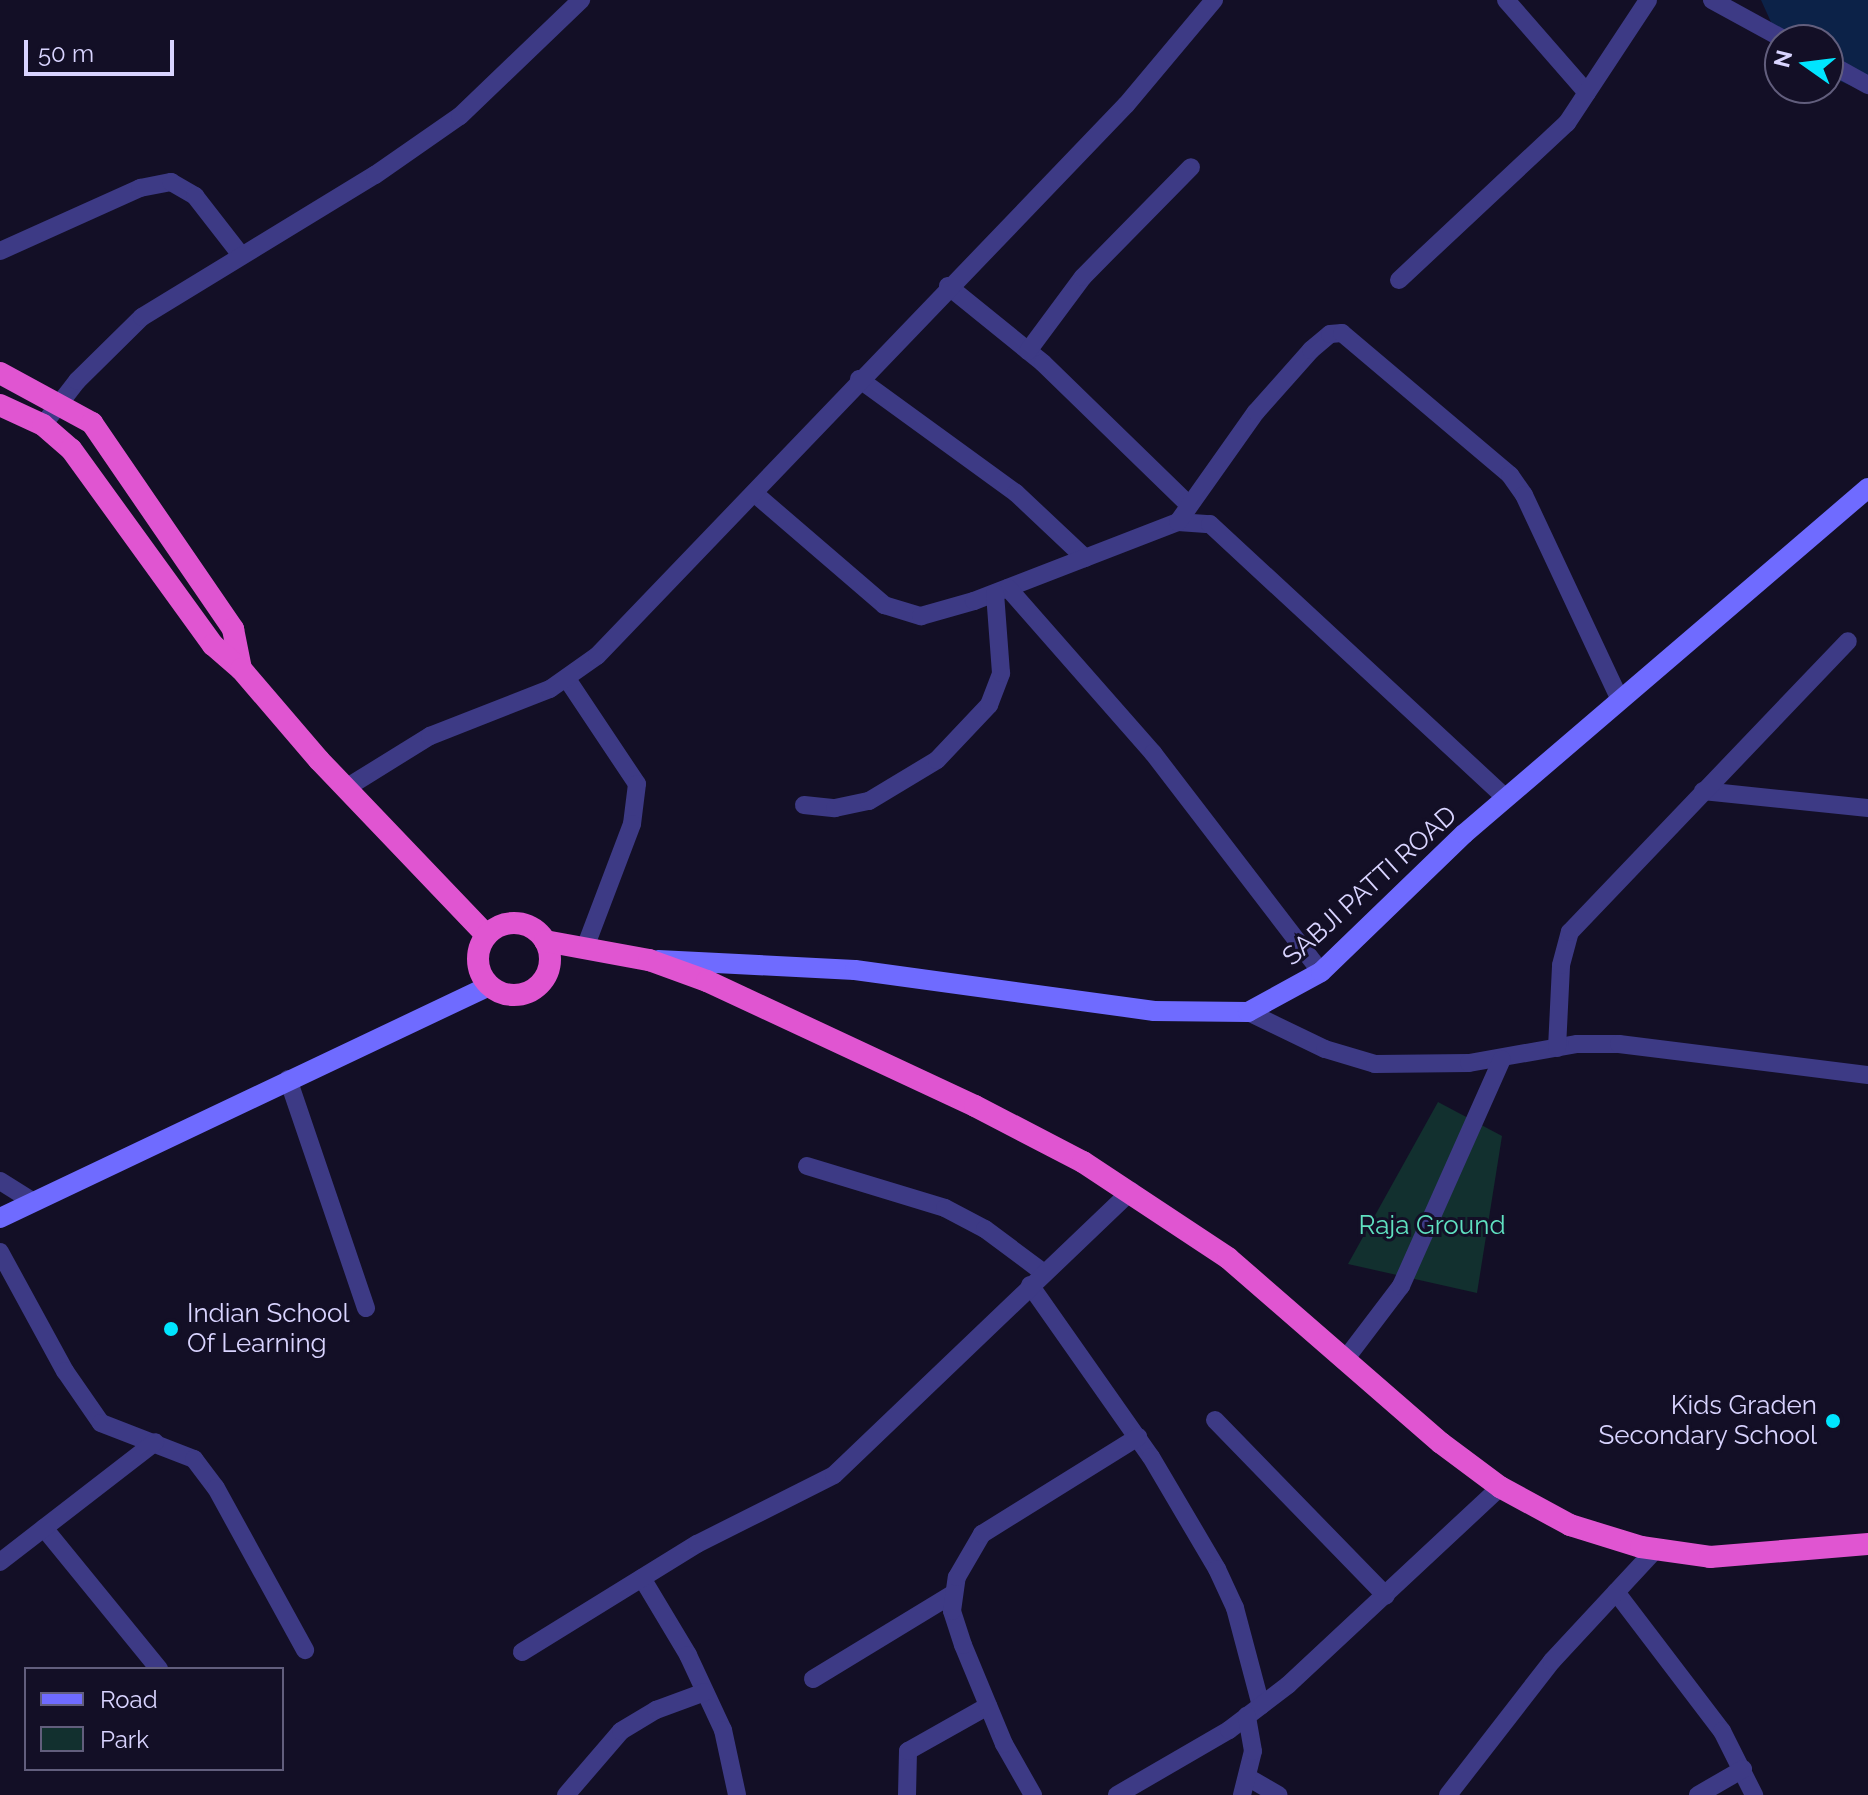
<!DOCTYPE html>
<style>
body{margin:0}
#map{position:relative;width:1868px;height:1795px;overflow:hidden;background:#130f26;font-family:Raleway,sans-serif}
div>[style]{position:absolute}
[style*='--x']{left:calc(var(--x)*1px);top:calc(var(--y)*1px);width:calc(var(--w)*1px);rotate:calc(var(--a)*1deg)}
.green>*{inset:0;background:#12302f}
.water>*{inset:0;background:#0c2248}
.minor>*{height:18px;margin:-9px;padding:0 9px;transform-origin:9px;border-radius:9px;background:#3d3a85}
.secondary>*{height:20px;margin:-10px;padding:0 10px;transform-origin:10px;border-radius:10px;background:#6f6bff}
.trunk>*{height:22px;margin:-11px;padding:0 11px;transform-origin:11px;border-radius:11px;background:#e055d1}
.trunk>.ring{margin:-11px;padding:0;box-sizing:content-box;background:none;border:22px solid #e055d1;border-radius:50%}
.dots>*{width:22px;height:22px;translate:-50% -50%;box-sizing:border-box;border:4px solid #130f26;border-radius:50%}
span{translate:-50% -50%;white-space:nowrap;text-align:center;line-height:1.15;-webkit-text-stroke:6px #130f26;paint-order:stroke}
.street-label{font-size:26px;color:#d9d4ff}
.park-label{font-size:26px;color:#5fe0c0}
.poi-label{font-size:26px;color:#d9d4ff}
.left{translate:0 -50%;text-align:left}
.right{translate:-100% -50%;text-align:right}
.legend{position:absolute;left:24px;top:1667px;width:260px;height:104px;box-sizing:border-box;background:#130f26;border:2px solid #625e7d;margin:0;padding:10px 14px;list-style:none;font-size:24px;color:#d9d4ff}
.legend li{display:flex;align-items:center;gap:16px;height:40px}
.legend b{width:40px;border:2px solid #625e7d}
.north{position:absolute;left:1764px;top:24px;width:80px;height:80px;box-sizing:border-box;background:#130f26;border:2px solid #625e7d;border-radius:50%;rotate:284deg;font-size:22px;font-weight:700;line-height:32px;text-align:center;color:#d9d4ff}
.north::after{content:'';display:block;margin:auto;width:28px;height:36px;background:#00e5ff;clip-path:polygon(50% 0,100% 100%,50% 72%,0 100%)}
.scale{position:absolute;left:24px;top:40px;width:150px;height:36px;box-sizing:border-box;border:4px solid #d9d4ff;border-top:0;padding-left:10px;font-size:24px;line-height:28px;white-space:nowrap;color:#d9d4ff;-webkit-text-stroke:6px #130f26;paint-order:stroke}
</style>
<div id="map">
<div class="green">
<div style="clip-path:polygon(1438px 1102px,1502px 1136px,1477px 1293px,1348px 1264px)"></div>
</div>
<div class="water">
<div style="clip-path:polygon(1761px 0,1868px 0,1868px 93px,1828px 76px,1828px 40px,1780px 42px)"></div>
</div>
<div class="minor">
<div style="--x:1506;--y:0;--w:123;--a:48.9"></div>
<div style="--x:1712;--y:0;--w:83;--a:28.7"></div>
<div style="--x:1828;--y:63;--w:46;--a:28.8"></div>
<div style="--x:0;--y:251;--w:154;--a:-24.2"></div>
<div style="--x:140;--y:188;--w:32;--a:-11"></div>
<div style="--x:171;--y:182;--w:28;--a:30"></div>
<div style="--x:195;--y:196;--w:75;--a:52.1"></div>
<div style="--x:1399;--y:280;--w:230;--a:-43.1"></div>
<div style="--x:1567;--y:123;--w:147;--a:-56.6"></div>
<div style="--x:948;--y:286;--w:122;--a:39"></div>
<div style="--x:1043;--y:363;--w:204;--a:44.2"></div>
<div style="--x:1028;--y:351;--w:92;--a:-53.4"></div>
<div style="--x:1083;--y:277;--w:154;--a:-45.5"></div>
<div style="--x:859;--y:379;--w:194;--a:36"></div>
<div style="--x:1016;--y:493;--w:95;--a:43.3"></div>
<div style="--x:43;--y:425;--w:56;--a:-52.3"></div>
<div style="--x:77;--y:381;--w:91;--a:-44.6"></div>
<div style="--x:142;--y:317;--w:273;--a:-31.4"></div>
<div style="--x:375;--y:175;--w:103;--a:-34.8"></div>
<div style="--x:460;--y:116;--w:168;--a:-43.8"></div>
<div style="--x:754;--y:493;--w:172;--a:40.7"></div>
<div style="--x:884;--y:605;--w:39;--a:17"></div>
<div style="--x:921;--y:616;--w:55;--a:-15.8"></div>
<div style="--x:974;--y:601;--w:219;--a:-21.2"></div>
<div style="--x:1178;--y:522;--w:32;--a:4"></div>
<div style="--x:1210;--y:524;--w:403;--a:42.8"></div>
<div style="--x:1178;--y:522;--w:135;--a:-54.7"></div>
<div style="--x:1256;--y:412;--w:83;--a:-48.4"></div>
<div style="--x:1311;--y:350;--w:25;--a:-40"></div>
<div style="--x:1330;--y:334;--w:12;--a:-5"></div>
<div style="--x:1342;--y:333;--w:220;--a:40.2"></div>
<div style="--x:1510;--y:475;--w:24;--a:55"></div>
<div style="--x:1524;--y:495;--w:226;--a:64.9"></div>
<div style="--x:1008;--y:588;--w:220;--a:48.7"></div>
<div style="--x:1153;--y:753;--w:276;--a:52.5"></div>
<div style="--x:567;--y:679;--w:126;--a:56.3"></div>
<div style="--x:637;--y:784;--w:40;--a:97.1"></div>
<div style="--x:632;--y:824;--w:133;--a:110.8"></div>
<div style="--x:346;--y:788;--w:99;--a:-31.8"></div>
<div style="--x:430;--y:736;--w:129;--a:-21.4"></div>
<div style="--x:550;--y:689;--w:57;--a:-35.1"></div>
<div style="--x:597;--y:656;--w:764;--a:-46.17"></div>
<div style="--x:1126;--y:105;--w:137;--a:-50"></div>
<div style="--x:1703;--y:791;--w:166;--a:5.9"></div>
<div style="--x:804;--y:805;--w:31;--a:6"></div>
<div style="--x:835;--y:808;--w:35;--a:-12"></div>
<div style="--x:869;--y:801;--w:79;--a:-31.1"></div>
<div style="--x:937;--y:760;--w:76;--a:-46.6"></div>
<div style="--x:989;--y:705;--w:34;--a:-69"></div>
<div style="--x:1001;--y:673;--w:80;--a:-94.3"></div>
<div style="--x:1248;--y:1012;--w:85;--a:25.7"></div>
<div style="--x:1325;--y:1049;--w:52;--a:16.7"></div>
<div style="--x:1375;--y:1064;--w:94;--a:-0.6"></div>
<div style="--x:1469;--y:1063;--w:110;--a:-10"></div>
<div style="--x:1577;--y:1044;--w:42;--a:0"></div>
<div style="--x:1619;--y:1044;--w:251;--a:7.1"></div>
<div style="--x:1557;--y:1048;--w:83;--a:-87.2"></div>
<div style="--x:1561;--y:965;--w:34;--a:-75"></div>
<div style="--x:1570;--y:932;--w:402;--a:-46.3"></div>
<div style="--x:288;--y:1079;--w:242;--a:71.2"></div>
<div style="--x:807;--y:1166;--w:144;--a:16.9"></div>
<div style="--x:945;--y:1208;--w:45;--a:27.7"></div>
<div style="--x:985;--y:1229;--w:74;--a:36.7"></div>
<div style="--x:0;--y:1181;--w:39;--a:32"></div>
<div style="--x:0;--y:1252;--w:136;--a:61.4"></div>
<div style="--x:65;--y:1371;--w:63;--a:55.3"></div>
<div style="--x:101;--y:1423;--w:100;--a:21.2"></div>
<div style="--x:194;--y:1459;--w:36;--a:53"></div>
<div style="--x:216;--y:1488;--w:185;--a:61.2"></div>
<div style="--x:1030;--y:1285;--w:210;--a:54.9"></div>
<div style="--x:1151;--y:1457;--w:130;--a:59.5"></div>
<div style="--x:1217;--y:1569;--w:43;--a:65.2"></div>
<div style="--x:1235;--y:1608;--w:101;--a:75.1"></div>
<div style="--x:1344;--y:1361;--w:94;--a:-52.8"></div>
<div style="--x:1401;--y:1286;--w:248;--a:-66"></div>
<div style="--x:1215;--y:1420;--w:245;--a:45.8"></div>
<div style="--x:44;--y:1528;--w:182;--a:50.8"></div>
<div style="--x:0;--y:1562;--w:196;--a:-37.7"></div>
<div style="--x:642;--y:1578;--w:90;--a:59.1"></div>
<div style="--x:688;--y:1655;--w:83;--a:65"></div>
<div style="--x:723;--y:1730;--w:66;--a:77.8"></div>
<div style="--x:1616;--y:1592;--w:175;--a:52.7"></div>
<div style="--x:1722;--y:1731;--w:72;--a:63.4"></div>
<div style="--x:522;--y:1652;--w:206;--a:-31.7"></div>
<div style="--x:697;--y:1544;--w:153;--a:-26.7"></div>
<div style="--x:834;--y:1475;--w:411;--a:-43.7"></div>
<div style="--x:813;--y:1679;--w:164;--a:-31.3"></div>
<div style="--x:1249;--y:1778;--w:34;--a:30"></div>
<div style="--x:566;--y:1795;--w:84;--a:-49.3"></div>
<div style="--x:621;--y:1731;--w:41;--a:-31"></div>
<div style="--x:656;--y:1710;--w:52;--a:-20.2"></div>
<div style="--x:907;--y:1795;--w:44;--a:-88.7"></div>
<div style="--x:908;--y:1751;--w:92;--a:-29.4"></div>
<div style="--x:1033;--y:1795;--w:59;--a:-119.6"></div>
<div style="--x:1004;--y:1744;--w:107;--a:-112.5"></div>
<div style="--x:963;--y:1645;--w:36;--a:-108"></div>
<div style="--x:952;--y:1611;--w:34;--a:-82"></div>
<div style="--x:957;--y:1577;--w:50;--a:-59.8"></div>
<div style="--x:982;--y:1534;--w:184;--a:-31.9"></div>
<div style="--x:1117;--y:1795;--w:129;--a:-30.1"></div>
<div style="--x:1229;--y:1730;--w:74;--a:-37.3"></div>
<div style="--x:1288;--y:1685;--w:290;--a:-43"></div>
<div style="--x:1242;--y:1795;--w:45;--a:-76"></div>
<div style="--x:1253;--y:1751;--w:36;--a:-100"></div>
<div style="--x:1448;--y:1795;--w:170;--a:-52.2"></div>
<div style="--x:1552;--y:1661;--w:153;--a:-47.1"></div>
<div style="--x:1698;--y:1795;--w:52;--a:-30"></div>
</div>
<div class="secondary">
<div style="--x:658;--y:960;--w:197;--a:2.9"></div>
<div style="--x:855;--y:970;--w:302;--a:7.8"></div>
<div style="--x:1154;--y:1011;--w:94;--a:0.6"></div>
<div style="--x:1248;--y:1012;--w:83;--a:-28.7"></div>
<div style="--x:1321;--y:972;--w:199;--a:-44"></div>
<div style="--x:1464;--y:834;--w:532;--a:-40.58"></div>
<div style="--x:0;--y:1218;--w:541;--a:-25.38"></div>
</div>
<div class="trunk">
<div style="--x:0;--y:373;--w:105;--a:28.5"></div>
<div style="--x:92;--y:423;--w:250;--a:55.6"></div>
<div style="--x:233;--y:629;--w:41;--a:78.7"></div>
<div style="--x:0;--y:405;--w:47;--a:24.9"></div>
<div style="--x:43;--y:425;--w:37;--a:41"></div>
<div style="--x:71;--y:449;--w:242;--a:54.1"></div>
<div style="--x:213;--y:645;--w:37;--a:41"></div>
<div style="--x:241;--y:669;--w:120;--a:49.4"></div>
<div style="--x:319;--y:760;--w:242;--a:46.3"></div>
<div class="ring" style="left:478px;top:923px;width:50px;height:50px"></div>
<div style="--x:545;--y:941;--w:106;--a:10.4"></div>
<div style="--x:649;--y:960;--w:62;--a:19.9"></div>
<div style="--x:707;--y:981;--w:296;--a:25"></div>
<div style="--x:975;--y:1106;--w:122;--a:27.4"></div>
<div style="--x:1083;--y:1162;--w:174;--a:33.5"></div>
<div style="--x:1228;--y:1258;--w:282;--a:41"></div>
<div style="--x:1441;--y:1443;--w:74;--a:36.7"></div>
<div style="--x:1500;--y:1487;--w:80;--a:28.5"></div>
<div style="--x:1570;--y:1525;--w:74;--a:17.2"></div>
<div style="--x:1641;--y:1547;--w:70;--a:8.2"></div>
<div style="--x:1710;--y:1557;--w:159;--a:-4.7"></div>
</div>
<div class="dots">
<div style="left:171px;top:1329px;background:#00e5ff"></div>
<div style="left:1833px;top:1421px;background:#00e5ff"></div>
</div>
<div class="street-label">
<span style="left:1370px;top:886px;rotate:-42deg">SABJI PATTI ROAD</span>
</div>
<div class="park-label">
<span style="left:1432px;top:1226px">Raja Ground</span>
</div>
<div class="poi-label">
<span class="left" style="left:187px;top:1329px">Indian School<br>Of Learning</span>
<span class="right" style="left:1817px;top:1421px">Kids Graden<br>Secondary School</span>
</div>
<ul class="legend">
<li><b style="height:10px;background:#6f6bff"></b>Road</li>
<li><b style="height:22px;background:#12302f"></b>Park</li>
</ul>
<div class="north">N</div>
<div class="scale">50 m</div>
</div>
